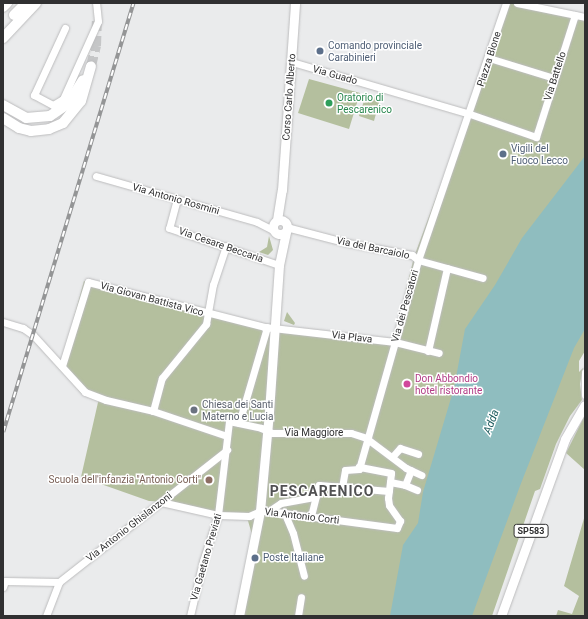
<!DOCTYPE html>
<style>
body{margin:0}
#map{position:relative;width:588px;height:619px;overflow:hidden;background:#eaebec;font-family:Roboto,sans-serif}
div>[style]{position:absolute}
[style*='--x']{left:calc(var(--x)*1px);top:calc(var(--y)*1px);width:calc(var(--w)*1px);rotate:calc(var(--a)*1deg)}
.green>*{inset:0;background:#b4bf9e}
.water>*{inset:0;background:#8fbdbf}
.highway-tunnel>*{height:10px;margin-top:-5px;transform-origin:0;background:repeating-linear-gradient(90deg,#c5c6c7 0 10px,transparent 0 15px)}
.roads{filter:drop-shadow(0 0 1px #bcbcbd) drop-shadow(0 0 1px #bcbcbd)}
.minor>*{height:7px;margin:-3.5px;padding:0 3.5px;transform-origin:3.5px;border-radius:3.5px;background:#fff}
.major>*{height:9px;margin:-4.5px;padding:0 4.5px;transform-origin:4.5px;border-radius:4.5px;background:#fff}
.major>.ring{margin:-4.5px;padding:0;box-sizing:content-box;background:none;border:9px solid #fff;border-radius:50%}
.highway>*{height:10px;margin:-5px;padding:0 5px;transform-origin:5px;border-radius:5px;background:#fff}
.rail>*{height:3.5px;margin-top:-1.75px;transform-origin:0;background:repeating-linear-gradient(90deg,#fff 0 6px,#949596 0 12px);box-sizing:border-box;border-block:1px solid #949596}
.dots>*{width:11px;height:11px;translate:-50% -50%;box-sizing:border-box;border:2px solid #fff;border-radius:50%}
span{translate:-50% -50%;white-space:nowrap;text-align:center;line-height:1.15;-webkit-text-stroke:3px #fff;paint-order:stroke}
.shield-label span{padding:1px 3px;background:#fff;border:1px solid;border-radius:3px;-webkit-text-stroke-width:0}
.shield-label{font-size:9px;color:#303031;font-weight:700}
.service-label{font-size:10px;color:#4e5e75}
.left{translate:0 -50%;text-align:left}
.street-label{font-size:10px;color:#303031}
.leisure-label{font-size:10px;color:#27864d}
.hotel-label{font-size:10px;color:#b23c85}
.worship-label{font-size:10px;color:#5b616d}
.education-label{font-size:10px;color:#785e54}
.right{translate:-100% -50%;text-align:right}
.water-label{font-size:11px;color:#205f61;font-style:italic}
.district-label{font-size:14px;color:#515152;font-weight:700;letter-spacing:1px}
.frame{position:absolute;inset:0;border:4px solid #303031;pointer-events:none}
</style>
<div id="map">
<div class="green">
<div style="clip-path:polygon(508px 3px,585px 16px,585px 351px,579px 361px,579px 372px,583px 368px,580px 384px,582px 400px,570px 416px,556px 444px,540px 489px,535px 491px,492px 616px,240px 616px,253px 538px,246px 514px,218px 516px,167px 502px,149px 501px,81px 477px,99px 398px,81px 393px,60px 368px,84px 281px,288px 331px,394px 340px,414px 257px)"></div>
<div style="clip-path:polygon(309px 79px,360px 93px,349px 129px,298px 113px)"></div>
<div style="clip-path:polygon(366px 95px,380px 99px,374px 121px,359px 116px)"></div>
<div style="clip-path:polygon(269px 236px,273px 250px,268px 255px,259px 252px,267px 247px)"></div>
<div style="clip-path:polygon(287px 312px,295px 323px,294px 325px,284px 321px)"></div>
<div style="clip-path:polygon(585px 415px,585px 470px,566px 453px)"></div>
<div style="clip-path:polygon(585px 515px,585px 616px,556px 616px,558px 610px,572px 614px,579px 596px,564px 586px)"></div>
</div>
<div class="water">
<div style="clip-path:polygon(585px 156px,585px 329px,574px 348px,520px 486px,472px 616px,390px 616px,403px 545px,418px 523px,423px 492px,454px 388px,465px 329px,495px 285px,522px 238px)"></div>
</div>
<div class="highway-tunnel">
<div style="--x:91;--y:66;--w:21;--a:-76"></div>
<div style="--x:96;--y:46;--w:27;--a:-88"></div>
</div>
<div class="roads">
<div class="minor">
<div style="--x:517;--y:3;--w:69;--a:11.6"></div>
<div style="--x:65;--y:28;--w:74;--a:114.8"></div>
<div style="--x:34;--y:95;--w:21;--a:28"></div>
<div style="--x:53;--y:105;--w:12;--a:-31"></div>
<div style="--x:63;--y:99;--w:85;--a:-65.8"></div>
<div style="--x:98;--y:21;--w:18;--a:-96"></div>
<div style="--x:489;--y:58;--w:68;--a:17.1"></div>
<div style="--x:292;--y:62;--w:185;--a:16.3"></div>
<div style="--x:470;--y:114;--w:70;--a:19.2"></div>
<div style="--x:536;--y:137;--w:128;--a:-72.3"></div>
<div style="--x:96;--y:176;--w:167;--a:15.9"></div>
<div style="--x:257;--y:222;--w:18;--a:27"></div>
<div style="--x:177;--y:199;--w:30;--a:105"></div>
<div style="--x:169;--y:228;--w:116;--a:18.6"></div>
<div style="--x:286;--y:231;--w:5;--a:-37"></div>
<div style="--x:290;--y:228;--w:60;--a:14.5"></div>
<div style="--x:348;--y:243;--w:65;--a:10.6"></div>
<div style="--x:412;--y:255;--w:8;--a:40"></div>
<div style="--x:418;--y:260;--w:67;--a:15.5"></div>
<div style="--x:3;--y:322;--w:21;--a:17"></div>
<div style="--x:23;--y:328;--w:12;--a:35"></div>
<div style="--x:33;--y:335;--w:77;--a:47.6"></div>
<div style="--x:85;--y:392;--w:22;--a:21"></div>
<div style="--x:106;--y:400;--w:48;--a:13.2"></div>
<div style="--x:153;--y:411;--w:78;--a:18.7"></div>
<div style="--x:428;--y:351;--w:85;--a:-77.1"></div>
<div style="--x:62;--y:366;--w:88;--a:-72.8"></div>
<div style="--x:88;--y:282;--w:182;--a:14.3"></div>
<div style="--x:264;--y:327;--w:132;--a:6.5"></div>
<div style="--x:395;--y:342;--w:45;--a:14"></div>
<div style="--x:585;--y:372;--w:23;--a:90"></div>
<div style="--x:153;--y:411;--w:34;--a:-75"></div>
<div style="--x:162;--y:378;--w:70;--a:-50.8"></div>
<div style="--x:206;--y:324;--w:40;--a:-80"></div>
<div style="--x:213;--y:285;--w:41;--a:-71.6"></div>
<div style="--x:239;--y:423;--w:100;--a:-73.7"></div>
<div style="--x:392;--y:457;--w:12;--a:-48"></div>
<div style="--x:400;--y:448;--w:19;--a:18"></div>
<div style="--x:390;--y:482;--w:15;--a:11"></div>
<div style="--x:405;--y:485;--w:13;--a:23"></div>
<div style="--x:405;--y:485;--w:16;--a:-68"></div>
<div style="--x:342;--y:487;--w:17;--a:-80"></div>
<div style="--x:345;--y:470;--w:14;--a:-4"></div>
<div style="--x:359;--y:469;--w:217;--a:-74.2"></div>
<div style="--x:418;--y:260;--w:272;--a:-71.1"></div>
<div style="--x:161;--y:502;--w:58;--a:12.8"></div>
<div style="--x:218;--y:515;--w:31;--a:2"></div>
<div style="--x:249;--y:516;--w:12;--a:-24"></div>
<div style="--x:260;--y:511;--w:9;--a:0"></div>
<div style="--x:269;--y:511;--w:129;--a:7.6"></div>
<div style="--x:397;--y:528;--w:8;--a:-67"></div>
<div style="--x:400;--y:521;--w:19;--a:-125"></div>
<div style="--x:389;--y:505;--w:7;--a:-98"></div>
<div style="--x:388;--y:498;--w:25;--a:-83"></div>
<div style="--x:391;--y:473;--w:33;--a:-169"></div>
<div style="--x:269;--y:511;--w:14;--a:-34"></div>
<div style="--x:281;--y:503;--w:35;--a:-10"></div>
<div style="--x:284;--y:512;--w:23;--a:67"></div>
<div style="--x:293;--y:533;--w:44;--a:75.7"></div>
<div style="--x:311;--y:516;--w:32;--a:-76"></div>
<div style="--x:319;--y:485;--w:70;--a:4.9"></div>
<div style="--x:3;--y:587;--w:6;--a:-72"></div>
<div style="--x:5;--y:581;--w:54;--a:1.1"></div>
<div style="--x:46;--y:616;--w:36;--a:-69"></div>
<div style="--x:59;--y:582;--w:214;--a:-38.2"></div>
<div style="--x:190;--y:616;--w:57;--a:-76.7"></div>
<div style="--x:203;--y:561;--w:48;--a:-71.9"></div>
<div style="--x:218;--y:515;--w:95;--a:-83.3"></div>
<div style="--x:229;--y:421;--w:33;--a:12"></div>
<div style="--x:261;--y:428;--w:12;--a:24"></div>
<div style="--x:272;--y:433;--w:79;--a:0"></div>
<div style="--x:351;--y:433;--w:16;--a:18"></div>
<div style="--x:366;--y:438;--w:50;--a:36.9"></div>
<div style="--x:406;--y:468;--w:17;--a:25"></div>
<div style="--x:298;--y:616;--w:19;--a:-81"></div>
</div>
<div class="major">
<div class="ring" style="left:273px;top:220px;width:5px;height:5px"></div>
<div style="--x:277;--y:220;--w:30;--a:-81"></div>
<div style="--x:282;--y:190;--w:187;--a:-86"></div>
<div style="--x:239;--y:616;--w:107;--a:-78.7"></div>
<div style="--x:260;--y:511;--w:99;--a:-84.8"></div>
<div style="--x:269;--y:412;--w:147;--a:-86.1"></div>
<div style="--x:279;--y:265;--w:35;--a:-78"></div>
<div style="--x:501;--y:616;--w:188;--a:-70.1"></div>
<div style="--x:565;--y:439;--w:39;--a:-60"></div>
</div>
<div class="highway">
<div style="--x:3;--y:7;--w:6;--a:-45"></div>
<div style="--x:14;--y:15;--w:17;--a:-45"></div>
<div style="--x:3;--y:38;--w:48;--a:-46.7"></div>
<div style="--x:3;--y:105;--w:26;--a:29"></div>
<div style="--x:26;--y:118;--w:24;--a:-5"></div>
<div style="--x:50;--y:116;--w:22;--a:-34"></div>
<div style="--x:68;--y:104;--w:28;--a:-58"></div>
<div style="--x:3;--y:118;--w:19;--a:32"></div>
<div style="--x:19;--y:128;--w:12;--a:14"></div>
<div style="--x:31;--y:131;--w:18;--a:-6"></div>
<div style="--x:49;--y:129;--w:15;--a:-23"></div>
<div style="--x:63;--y:123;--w:28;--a:-51"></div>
<div style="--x:81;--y:101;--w:36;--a:-74"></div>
</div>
</div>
<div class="rail">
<div style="--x:3;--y:432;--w:448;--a:-73.1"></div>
</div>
<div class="dots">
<div style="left:320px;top:51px;background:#5c6f8a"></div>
<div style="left:329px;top:103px;background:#2e9e5b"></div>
<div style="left:503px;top:154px;background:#5c6f8a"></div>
<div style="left:407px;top:384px;background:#d1479c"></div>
<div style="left:194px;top:410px;background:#6b7280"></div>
<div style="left:209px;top:480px;background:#8d6e63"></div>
<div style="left:255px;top:558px;background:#5c6f8a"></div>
</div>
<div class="shield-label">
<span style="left:531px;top:531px">SP583</span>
</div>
<div class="service-label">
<span class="left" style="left:328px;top:51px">Comando provinciale<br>Carabinieri</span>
<span class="left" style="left:511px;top:154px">Vigili del<br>Fuoco Lecco</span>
<span class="left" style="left:263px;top:558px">Poste Italiane</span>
</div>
<div class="street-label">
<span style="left:489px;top:59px;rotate:-72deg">Piazza Bione</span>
<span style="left:335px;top:75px;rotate:16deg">Via Guado</span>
<span style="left:555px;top:76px;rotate:-72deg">Via Battello</span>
<span style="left:289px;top:97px;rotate:-86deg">Corso Carlo Alberto</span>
<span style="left:176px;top:199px;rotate:16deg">Via Antonio Rosmini</span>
<span style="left:221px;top:245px;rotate:19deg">Via Cesare Beccaria</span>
<span style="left:373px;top:248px;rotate:12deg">Via del Barcaiolo</span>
<span style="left:152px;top:299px;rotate:15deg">Via Giovan Battista Vico</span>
<span style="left:405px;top:306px;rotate:-74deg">Via dei Pescatori</span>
<span style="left:352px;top:337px;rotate:7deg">Via Plava</span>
<span style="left:314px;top:433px">Via Maggiore</span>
<span style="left:302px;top:516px;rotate:7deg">Via Antonio Corti</span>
<span style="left:129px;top:527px;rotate:-38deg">Via Antonio Ghislanzoni</span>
<span style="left:206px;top:557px;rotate:-74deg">Via Gaetano Previati</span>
</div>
<div class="leisure-label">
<span class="left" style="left:337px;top:103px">Oratorio di<br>Pescarenico</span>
</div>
<div class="hotel-label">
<span class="left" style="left:415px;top:384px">Don Abbondio<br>hotel ristorante</span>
</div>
<div class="worship-label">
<span class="left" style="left:202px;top:410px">Chiesa dei Santi<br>Materno e Lucia</span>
</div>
<div class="education-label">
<span class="right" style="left:201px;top:480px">Scuola dell'infanzia "Antonio Corti"</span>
</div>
<div class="water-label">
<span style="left:492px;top:422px;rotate:-69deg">Adda</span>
</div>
<div class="district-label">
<span style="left:322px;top:491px">PESCARENICO</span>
</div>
<div class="frame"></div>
</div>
